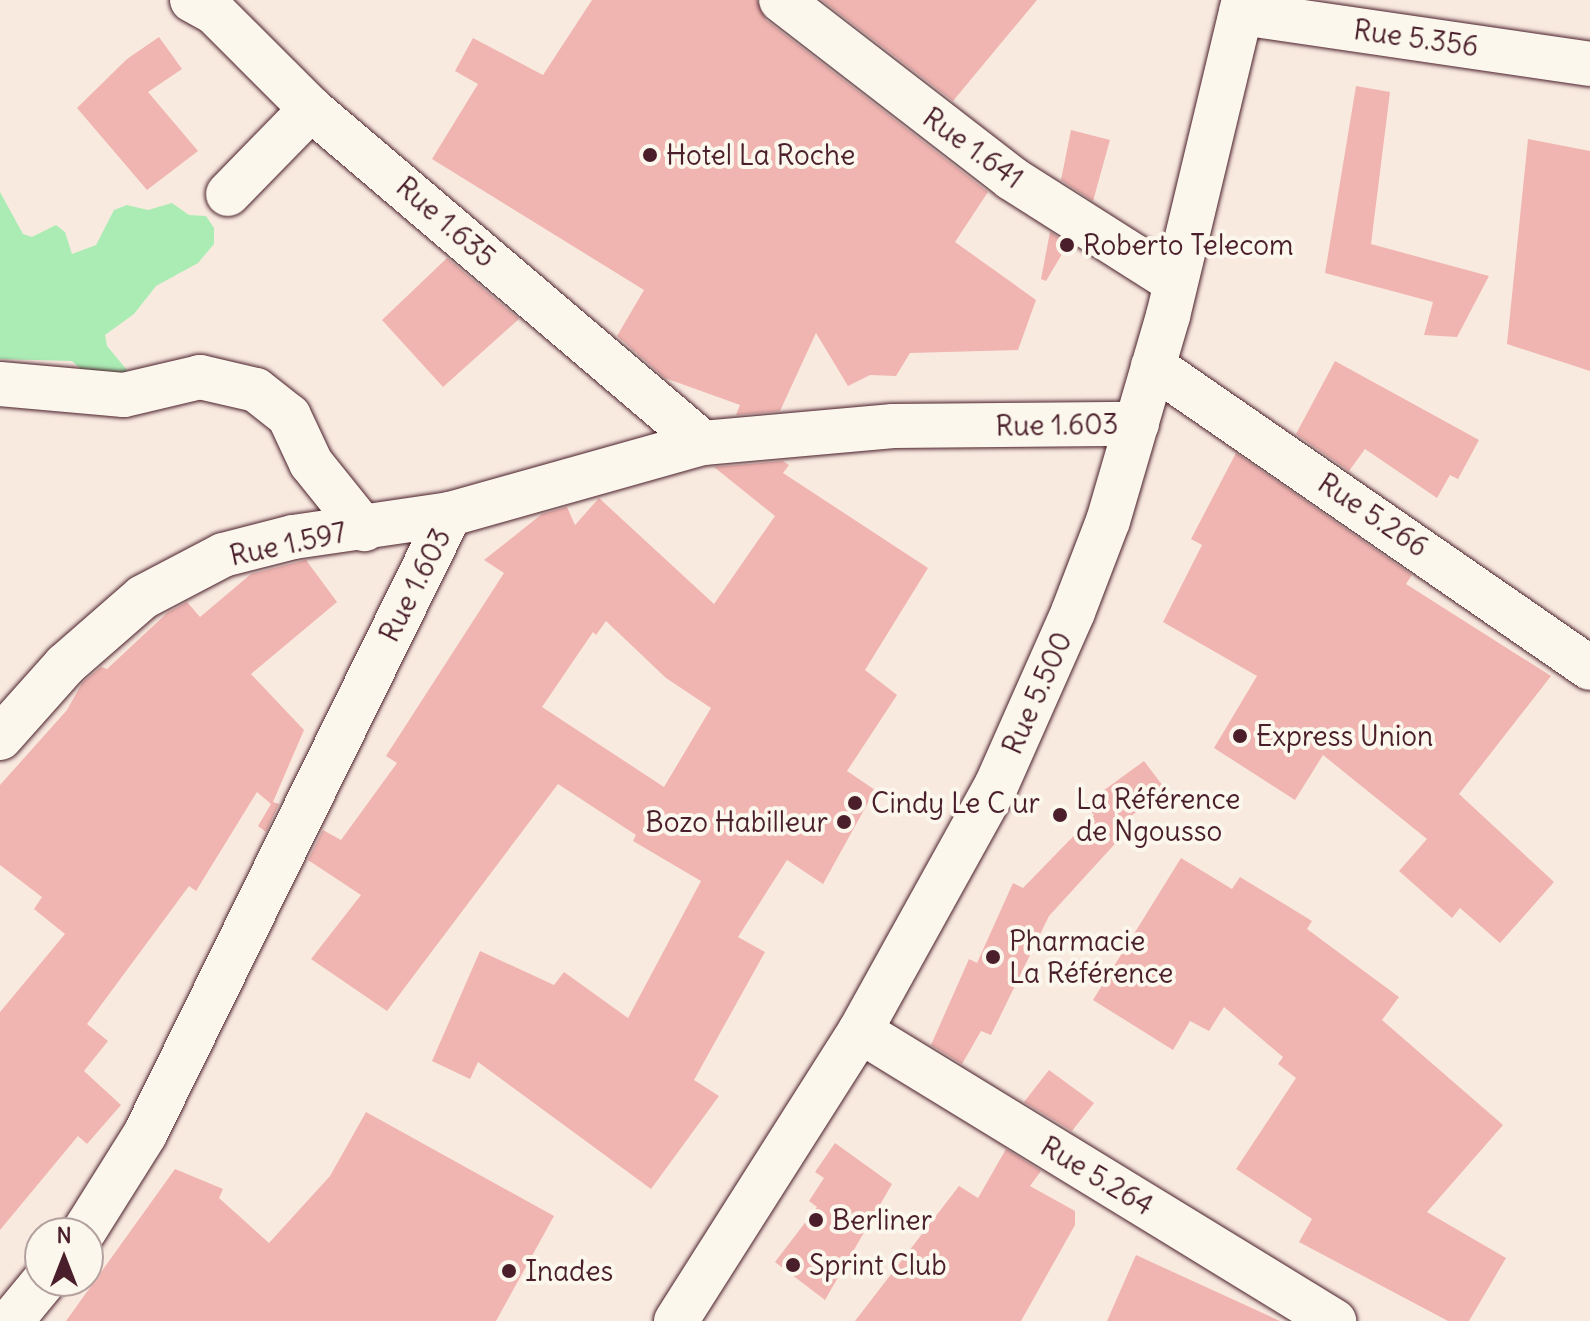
<!DOCTYPE html>
<meta charset="utf-8">
<style>
body{margin:0}
#map{position:relative;width:1590px;height:1321px;overflow:hidden;background:#f9eae0;font-family:Delius,sans-serif}
div>[style]{position:absolute}
[style*='--x']{left:calc(var(--x)*1px);top:calc(var(--y)*1px);width:calc(var(--w)*1px);rotate:calc(var(--a)*1deg)}
.green>*{inset:0;background:#abecb5}
.building>*{inset:0;background:#f0b5b1}
.roads{filter:drop-shadow(0 0 2px #4a1f2b) drop-shadow(0 0 2px #4a1f2b)}
.minor>*{height:44px;margin:-22px;padding:0 22px;transform-origin:22px;border-radius:22px;background:#fbf7ec}
.secondary>*{height:44px;margin:-22px;padding:0 22px;transform-origin:22px;border-radius:22px;background:#fbf7ec}
.dots>*{width:22px;height:22px;translate:-50% -50%;box-sizing:border-box;border:4px solid #fbf7ec;border-radius:50%}
span{translate:-50% -50%;white-space:nowrap;text-align:center;line-height:1.15;-webkit-text-stroke:8px #fbf7ec;paint-order:stroke}
.street-label{font-size:28px;color:#4a1f2b}
.poi-label{font-size:28px;color:#4a1f2b}
.left{translate:0 -50%;text-align:left}
.right{translate:-100% -50%;text-align:right}
.north{position:absolute;left:24px;top:1217px;width:80px;height:80px;box-sizing:border-box;background:#fbf7ec;border:2px solid #b4a19f;border-radius:50%;rotate:0deg;font-size:22px;font-weight:700;line-height:32px;text-align:center;color:#4a1f2b}
.north::after{content:'';display:block;margin:auto;width:28px;height:36px;background:#4a1f2b;clip-path:polygon(50% 0,100% 100%,50% 72%,0 100%)}
</style>
<div id="map">
<div class="green">
<div style="clip-path:polygon(0 192px,23px 234px,32px 237px,56px 225px,65px 232px,72px 254px,96px 245px,114px 210px,127px 205px,148px 210px,172px 203px,189px 215px,206px 216px,214px 228px,214px 244px,198px 263px,156px 286px,134px 314px,105px 335px,107px 346px,127px 370px,119px 384px,98px 384px,72px 361px,0 359px)"></div>
</div>
<div class="building">
<div style="clip-path:polygon(592px 0,757px 0,766px 20px,988px 192px,955px 242px,1036px 300px,1018px 350px,910px 353px,896px 376px,870px 375px,848px 386px,816px 333px,780px 411px,736px 415px,740px 405px,665px 378px,617px 336px,644px 290px,432px 159px,478px 84px,455px 71px,473px 38px,543px 75px)"></div>
<div style="clip-path:polygon(822px 0,1037px 0,953px 101px)"></div>
<div style="clip-path:polygon(159px 37px,182px 69px,148px 92px,198px 151px,147px 190px,77px 108px,127px 59px)"></div>
<div style="clip-path:polygon(1356px 86px,1390px 92px,1371px 244px,1489px 276px,1457px 337px,1424px 335px,1433px 302px,1325px 273px)"></div>
<div style="clip-path:polygon(1071px 130px,1110px 140px,1093px 201px,1061px 180px)"></div>
<div style="clip-path:polygon(1528px 139px,1590px 151px,1590px 371px,1507px 344px)"></div>
<div style="clip-path:polygon(1050px 232px,1068px 244px,1046px 281px,1041px 279px)"></div>
<div style="clip-path:polygon(447px 258px,519px 319px,443px 387px,382px 320px)"></div>
<div style="clip-path:polygon(1335px 361px,1479px 440px,1458px 479px,1450px 475px,1437px 498px,1365px 449px,1349px 471px,1296px 434px)"></div>
<div style="clip-path:polygon(1236px 453px,1412px 575px,1406px 584px,1551px 676px,1459px 794px,1554px 882px,1500px 943px,1460px 908px,1452px 918px,1399px 871px,1427px 839px,1323px 755px,1295px 800px,1214px 748px,1257px 676px,1163px 622px,1202px 545px,1191px 539px)"></div>
<div style="clip-path:polygon(evenodd,783px 461px,789px 465px,783px 473px,928px 568px,865px 670px,897px 695px,847px 771px,875px 790px,823px 884px,787px 860px,738px 937px,765px 952px,694px 1080px,719px 1096px,651px 1189px,478px 1062px,470px 1079px,432px 1061px,480px 951px,554px 985px,564px 972px,628px 1018px,701px 881px,633px 841px,636px 835px,558px 784px,387px 1011px,311px 959px,361px 895px,308px 860px,323px 830px,341px 840px,397px 763px,386px 756px,504px 573px,484px 560px,542px 514px,567px 507px,575px 525px,599px 498px,714px 604px,775px 516px,714px 467px,783px 461px,606px 621px,666px 678px,711px 708px,664px 787px,542px 707px,593px 632px,596px 635px,606px 621px)"></div>
<div style="clip-path:polygon(306px 560px,337px 602px,251px 674px,304px 730px,273px 802px,279px 804px,266px 832px,258px 826px,271px 804px,257px 792px,196px 891px,189px 886px,87px 1024px,108px 1041px,84px 1071px,121px 1105px,87px 1144px,78px 1136px,0 1230px,0 1012px,65px 934px,34px 909px,42px 897px,0 865px,0 785px,67px 710px,82px 683px,101px 667px,107px 669px,167px 613px,187px 602px,200px 617px,251px 574px)"></div>
<div style="clip-path:polygon(1144px 761px,1166px 790px,1127px 819px,1134px 823px,1049px 916px,991px 1035px,981px 1031px,962px 1064px,931px 1045px,969px 959px,977px 963px,1013px 883px,1023px 888px,1094px 815px,1085px 804px)"></div>
<div style="clip-path:polygon(1181px 858px,1232px 889px,1240px 877px,1312px 921px,1307px 929px,1399px 997px,1382px 1020px,1503px 1125px,1427px 1212px,1506px 1258px,1469px 1321px,1448px 1321px,1299px 1242px,1312px 1219px,1236px 1169px,1296px 1078px,1278px 1064px,1283px 1057px,1224px 1007px,1209px 1031px,1190px 1021px,1173px 1050px,1093px 1000px)"></div>
<div style="clip-path:polygon(1049px 1070px,1094px 1103px,1072px 1131px,1024px 1102px)"></div>
<div style="clip-path:polygon(366px 1112px,554px 1216px,496px 1321px,66px 1321px,175px 1169px,223px 1189px,219px 1198px,269px 1243px,330px 1176px)"></div>
<div style="clip-path:polygon(835px 1143px,892px 1184px,825px 1300px,775px 1262px,817px 1207px,809px 1201px,824px 1178px,815px 1172px)"></div>
<div style="clip-path:polygon(1006px 1149px,1041px 1171px,1030px 1186px,1075px 1211px,1075px 1225px,1021px 1321px,855px 1321px,959px 1186px,978px 1198px)"></div>
<div style="clip-path:polygon(1136px 1255px,1280px 1321px,1107px 1321px)"></div>
</div>
<div class="roads">
<div class="minor">
<div style="--x:192;--y:0;--w:26;--a:29"></div>
<div style="--x:215;--y:13;--w:136;--a:45"></div>
<div style="--x:311;--y:109;--w:515;--a:40.43"></div>
<div style="--x:781;--y:0;--w:291;--a:37.7"></div>
<div style="--x:1011;--y:178;--w:194;--a:32.4"></div>
<div style="--x:1241;--y:13;--w:353;--a:8.3"></div>
<div style="--x:228;--y:194;--w:119;--a:-45.7"></div>
<div style="--x:1153;--y:366;--w:531;--a:34.65"></div>
<div style="--x:0;--y:384;--w:124;--a:5.1"></div>
<div style="--x:124;--y:395;--w:78;--a:-13.3"></div>
<div style="--x:200;--y:377;--w:57;--a:13.1"></div>
<div style="--x:256;--y:390;--w:42;--a:38.2"></div>
<div style="--x:289;--y:416;--w:52;--a:64.9"></div>
<div style="--x:311;--y:463;--w:85;--a:51.2"></div>
<div style="--x:0;--y:738;--w:98;--a:-48.3"></div>
<div style="--x:65;--y:665;--w:103;--a:-41.1"></div>
<div style="--x:143;--y:597;--w:90;--a:-27.7"></div>
<div style="--x:223;--y:555;--w:72;--a:-14.4"></div>
<div style="--x:293;--y:537;--w:159;--a:-8.3"></div>
<div style="--x:860;--y:1031;--w:556;--a:31.46"></div>
<div style="--x:83;--y:1233;--w:117;--a:-57.9"></div>
<div style="--x:145;--y:1134;--w:691;--a:-63.81"></div>
<div style="--x:450;--y:514;--w:263;--a:-15.7"></div>
<div style="--x:703;--y:443;--w:191;--a:-5.1"></div>
<div style="--x:893;--y:426;--w:244;--a:-0.5"></div>
<div style="--x:11;--y:1321;--w:52;--a:-50.5"></div>
</div>
<div class="secondary">
<div style="--x:676;--y:1321;--w:343;--a:-57.6"></div>
<div style="--x:860;--y:1031;--w:280;--a:-61"></div>
<div style="--x:996;--y:786;--w:190;--a:-66.1"></div>
<div style="--x:1073;--y:612;--w:97;--a:-69"></div>
<div style="--x:1108;--y:521;--w:214;--a:-73.7"></div>
<div style="--x:1168;--y:316;--w:325;--a:-76.5"></div>
</div>
</div>
<div class="dots">
<div style="left:650px;top:155px;background:#4a1f2b"></div>
<div style="left:1067px;top:245px;background:#4a1f2b"></div>
<div style="left:1240px;top:736px;background:#4a1f2b"></div>
<div style="left:855px;top:803px;background:#4a1f2b"></div>
<div style="left:1060px;top:815px;background:#4a1f2b"></div>
<div style="left:844px;top:822px;background:#4a1f2b"></div>
<div style="left:993px;top:957px;background:#4a1f2b"></div>
<div style="left:816px;top:1220px;background:#4a1f2b"></div>
<div style="left:793px;top:1265px;background:#4a1f2b"></div>
<div style="left:509px;top:1271px;background:#4a1f2b"></div>
</div>
<div class="street-label">
<span style="left:1416px;top:38px;rotate:8deg">Rue 5.356</span>
<span style="left:973px;top:148px;rotate:36deg">Rue 1.641</span>
<span style="left:446px;top:222px;rotate:41deg">Rue 1.635</span>
<span style="left:1057px;top:425px;rotate:-1deg">Rue 1.603</span>
<span style="left:1373px;top:515px;rotate:34deg">Rue 5.266</span>
<span style="left:288px;top:544px;rotate:-12deg">Rue 1.597</span>
<span style="left:415px;top:585px;rotate:-63deg">Rue 1.603</span>
<span style="left:1037px;top:693px;rotate:-66deg">Rue 5.500</span>
<span style="left:1097px;top:1176px;rotate:31deg">Rue 5.264</span>
</div>
<div class="poi-label">
<span class="left" style="left:666px;top:155px">Hotel La Roche</span>
<span class="left" style="left:1083px;top:245px">Roberto Telecom</span>
<span class="left" style="left:1256px;top:736px">Express Union</span>
<span class="left" style="left:1076px;top:815px">La Référence<br>de Ngousso</span>
<span class="left" style="left:871px;top:803px">Cindy Le C ur</span>
<span class="right" style="left:828px;top:822px">Bozo Habilleur</span>
<span class="left" style="left:1009px;top:957px">Pharmacie<br>La Référence</span>
<span class="left" style="left:832px;top:1220px">Berliner</span>
<span class="left" style="left:809px;top:1265px">Sprint Club</span>
<span class="left" style="left:525px;top:1271px">Inades</span>
</div>
<div class="north">N</div>
</div>
